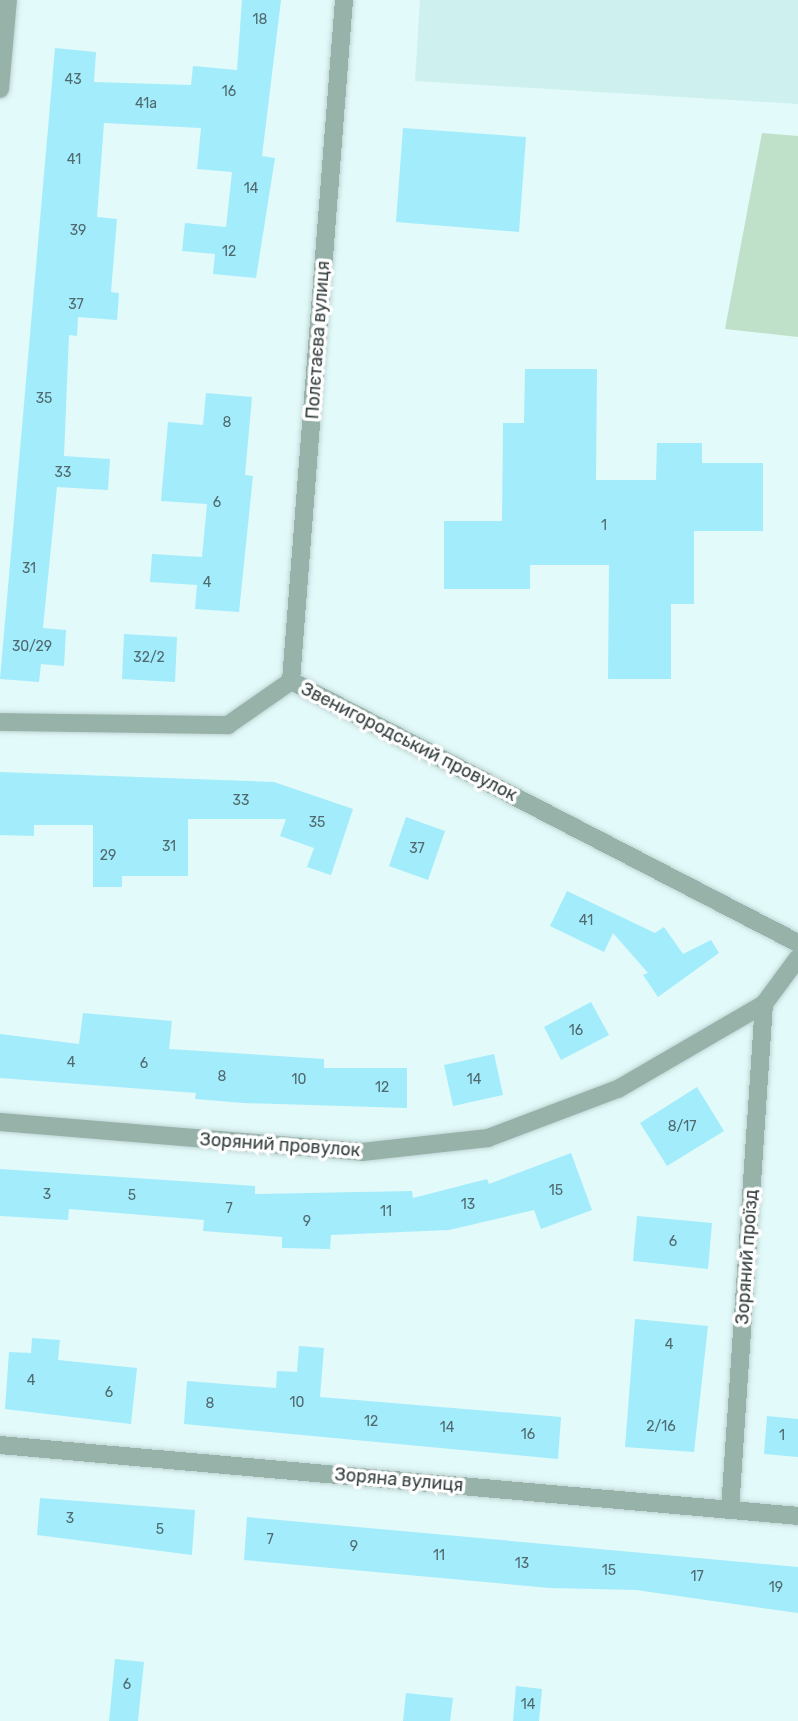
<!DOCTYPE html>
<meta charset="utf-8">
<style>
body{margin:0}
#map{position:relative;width:798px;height:1721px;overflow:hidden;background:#e2faf9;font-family:Rubik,sans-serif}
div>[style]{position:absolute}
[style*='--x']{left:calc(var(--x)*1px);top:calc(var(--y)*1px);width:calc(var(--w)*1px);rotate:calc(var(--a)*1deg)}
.built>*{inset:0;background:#cef0ee}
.green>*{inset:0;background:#c0e1c9}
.building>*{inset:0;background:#a3ecfc}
.roads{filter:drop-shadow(0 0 2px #bfd4d4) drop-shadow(0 0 2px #bfd4d4)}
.minor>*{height:18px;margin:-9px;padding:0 9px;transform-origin:9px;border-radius:9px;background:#96b2a9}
span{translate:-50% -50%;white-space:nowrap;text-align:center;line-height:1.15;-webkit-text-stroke:7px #fff;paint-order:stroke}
.number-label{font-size:14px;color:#506a6e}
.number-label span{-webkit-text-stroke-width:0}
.street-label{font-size:18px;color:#353e3e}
</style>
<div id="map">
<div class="built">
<div style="clip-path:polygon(420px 0,798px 0,798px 104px,415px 81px)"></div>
</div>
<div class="green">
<div style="clip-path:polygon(762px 133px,798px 136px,798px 337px,725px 329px)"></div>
</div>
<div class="building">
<div style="clip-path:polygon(242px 0,281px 0,262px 156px,275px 158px,256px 278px,213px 274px,215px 254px,182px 251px,185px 223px,226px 227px,232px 172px,197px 169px,201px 128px,104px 123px,97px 217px,117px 219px,111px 292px,119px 293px,117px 320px,78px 317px,77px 336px,69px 335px,64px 456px,110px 459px,108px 490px,57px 487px,43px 628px,66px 630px,64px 666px,41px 664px,39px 682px,0 679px,55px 48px,96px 52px,94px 82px,191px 85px,193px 66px,237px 70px)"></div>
<div style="clip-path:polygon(403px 128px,526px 137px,519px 232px,396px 222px)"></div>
<div style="clip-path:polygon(525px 369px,597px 369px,596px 480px,656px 480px,657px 443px,702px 443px,702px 463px,763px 463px,763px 531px,694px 531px,694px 604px,671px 604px,671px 679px,608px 679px,609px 565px,530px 565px,530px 589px,444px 589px,444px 521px,502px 521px,503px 423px,524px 423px)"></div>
<div style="clip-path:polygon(206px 393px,252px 397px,245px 475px,253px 476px,239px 612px,195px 609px,197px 585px,150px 582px,152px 554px,202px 557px,207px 504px,161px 501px,168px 422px,203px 425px)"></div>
<div style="clip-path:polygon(124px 634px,177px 637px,175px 682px,122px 679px)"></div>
<div style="clip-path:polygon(0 772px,274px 782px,353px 809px,331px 875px,307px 867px,314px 848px,280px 836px,286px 819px,188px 819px,188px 876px,122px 876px,122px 887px,93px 887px,93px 825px,34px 825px,34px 836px,0 835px)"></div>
<div style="clip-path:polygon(406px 817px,445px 831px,428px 880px,389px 866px)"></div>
<div style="clip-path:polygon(567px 891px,655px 933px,664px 927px,683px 954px,711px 940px,719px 953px,658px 997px,643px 975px,648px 973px,613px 933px,604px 952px,550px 926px)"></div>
<div style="clip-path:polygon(591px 1002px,609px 1035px,561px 1060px,544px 1027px)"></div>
<div style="clip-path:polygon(83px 1013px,172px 1021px,169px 1049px,324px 1059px,324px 1068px,407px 1068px,407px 1108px,243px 1103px,195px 1099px,196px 1093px,0 1078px,0 1034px,79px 1044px)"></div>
<div style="clip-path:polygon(494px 1054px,503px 1095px,453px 1106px,444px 1065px)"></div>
<div style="clip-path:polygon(697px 1087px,724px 1131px,667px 1166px,640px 1123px)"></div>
<div style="clip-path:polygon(571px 1153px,592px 1210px,541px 1229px,534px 1210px,449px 1230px,331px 1235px,330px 1249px,282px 1248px,282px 1237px,203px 1231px,204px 1220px,69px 1209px,68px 1220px,0 1216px,0 1169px,255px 1186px,255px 1194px,412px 1191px,413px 1198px,487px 1179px,489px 1184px)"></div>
<div style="clip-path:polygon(637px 1216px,712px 1223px,708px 1269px,633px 1261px)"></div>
<div style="clip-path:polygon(635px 1319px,708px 1326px,694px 1452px,625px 1447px)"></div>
<div style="clip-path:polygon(32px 1338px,60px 1340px,58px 1360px,137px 1368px,131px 1424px,5px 1409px,9px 1352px,31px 1353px)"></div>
<div style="clip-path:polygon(299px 1346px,324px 1348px,320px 1397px,561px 1417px,558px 1459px,184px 1424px,187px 1381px,276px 1388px,277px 1371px,297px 1372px)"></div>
<div style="clip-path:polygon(767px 1416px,798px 1419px,798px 1457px,764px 1454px)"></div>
<div style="clip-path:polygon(40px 1498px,195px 1510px,192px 1555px,37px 1535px)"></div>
<div style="clip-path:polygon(247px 1517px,798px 1567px,798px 1613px,636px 1590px,550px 1588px,244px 1560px)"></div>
<div style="clip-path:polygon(115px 1659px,144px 1662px,138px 1721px,109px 1721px)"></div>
<div style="clip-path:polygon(516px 1686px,542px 1689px,539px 1721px,513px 1721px)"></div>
<div style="clip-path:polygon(406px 1693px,453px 1698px,450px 1721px,403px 1721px)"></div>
</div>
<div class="roads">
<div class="minor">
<div style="--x:0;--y:89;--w:89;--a:-84.9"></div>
<div style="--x:291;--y:681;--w:683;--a:-85.55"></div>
<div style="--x:291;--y:681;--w:571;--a:27.33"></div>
<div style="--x:0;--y:722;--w:228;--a:0.8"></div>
<div style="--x:228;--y:725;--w:77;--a:-34.9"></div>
<div style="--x:0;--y:1122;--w:363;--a:4.7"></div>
<div style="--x:362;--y:1152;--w:127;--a:-6.3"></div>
<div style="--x:488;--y:1138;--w:139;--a:-20.7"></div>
<div style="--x:618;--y:1089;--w:169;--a:-30.2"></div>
<div style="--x:764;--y:1004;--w:57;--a:-53.5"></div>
<div style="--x:0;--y:1445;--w:801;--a:5.08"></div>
<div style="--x:730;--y:1510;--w:507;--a:-86.16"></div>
</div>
</div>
<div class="number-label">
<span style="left:260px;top:20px">18</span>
<span style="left:73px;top:80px">43</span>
<span style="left:229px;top:92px">16</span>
<span style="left:146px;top:104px">41а</span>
<span style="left:74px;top:160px">41</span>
<span style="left:251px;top:189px">14</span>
<span style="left:78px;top:231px">39</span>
<span style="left:229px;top:252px">12</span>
<span style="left:76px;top:305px">37</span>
<span style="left:44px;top:399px">35</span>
<span style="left:227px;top:423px">8</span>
<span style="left:63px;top:473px">33</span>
<span style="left:217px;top:503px">6</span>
<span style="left:604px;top:526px">1</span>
<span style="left:29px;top:569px">31</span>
<span style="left:207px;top:583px">4</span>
<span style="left:32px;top:647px">30/29</span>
<span style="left:149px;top:658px">32/2</span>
<span style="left:241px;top:801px">33</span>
<span style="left:317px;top:823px">35</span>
<span style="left:169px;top:847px">31</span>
<span style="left:417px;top:849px">37</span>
<span style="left:108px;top:856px">29</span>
<span style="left:586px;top:921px">41</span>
<span style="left:576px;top:1031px">16</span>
<span style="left:71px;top:1063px">4</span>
<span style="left:144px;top:1064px">6</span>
<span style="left:222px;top:1077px">8</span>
<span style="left:299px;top:1080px">10</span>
<span style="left:474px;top:1080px">14</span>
<span style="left:382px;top:1088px">12</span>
<span style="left:682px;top:1127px">8/17</span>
<span style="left:556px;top:1191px">15</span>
<span style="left:47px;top:1195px">3</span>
<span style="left:132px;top:1196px">5</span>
<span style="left:468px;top:1205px">13</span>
<span style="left:229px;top:1209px">7</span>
<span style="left:386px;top:1212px">11</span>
<span style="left:307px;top:1222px">9</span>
<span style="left:673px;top:1242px">6</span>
<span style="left:669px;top:1345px">4</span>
<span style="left:31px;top:1381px">4</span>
<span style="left:109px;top:1393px">6</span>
<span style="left:297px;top:1403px">10</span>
<span style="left:210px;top:1404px">8</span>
<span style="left:371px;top:1422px">12</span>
<span style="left:661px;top:1427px">2/16</span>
<span style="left:447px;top:1428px">14</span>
<span style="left:528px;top:1435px">16</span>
<span style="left:782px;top:1436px">1</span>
<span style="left:70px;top:1519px">3</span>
<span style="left:160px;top:1530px">5</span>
<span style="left:270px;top:1540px">7</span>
<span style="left:354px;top:1547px">9</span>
<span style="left:439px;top:1556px">11</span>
<span style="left:522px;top:1564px">13</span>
<span style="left:609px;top:1571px">15</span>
<span style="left:697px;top:1577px">17</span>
<span style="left:776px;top:1588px">19</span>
<span style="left:127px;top:1685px">6</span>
<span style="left:528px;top:1705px">14</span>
</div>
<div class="street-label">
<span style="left:318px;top:340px;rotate:-86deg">Полєтаєва вулиця</span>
<span style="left:409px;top:742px;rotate:27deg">Звенигородський провулок</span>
<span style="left:280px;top:1145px;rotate:4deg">Зоряний провулок</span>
<span style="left:747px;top:1257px;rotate:-86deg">Зоряний проїзд</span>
<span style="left:399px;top:1480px;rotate:5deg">Зоряна вулиця</span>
</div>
</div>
